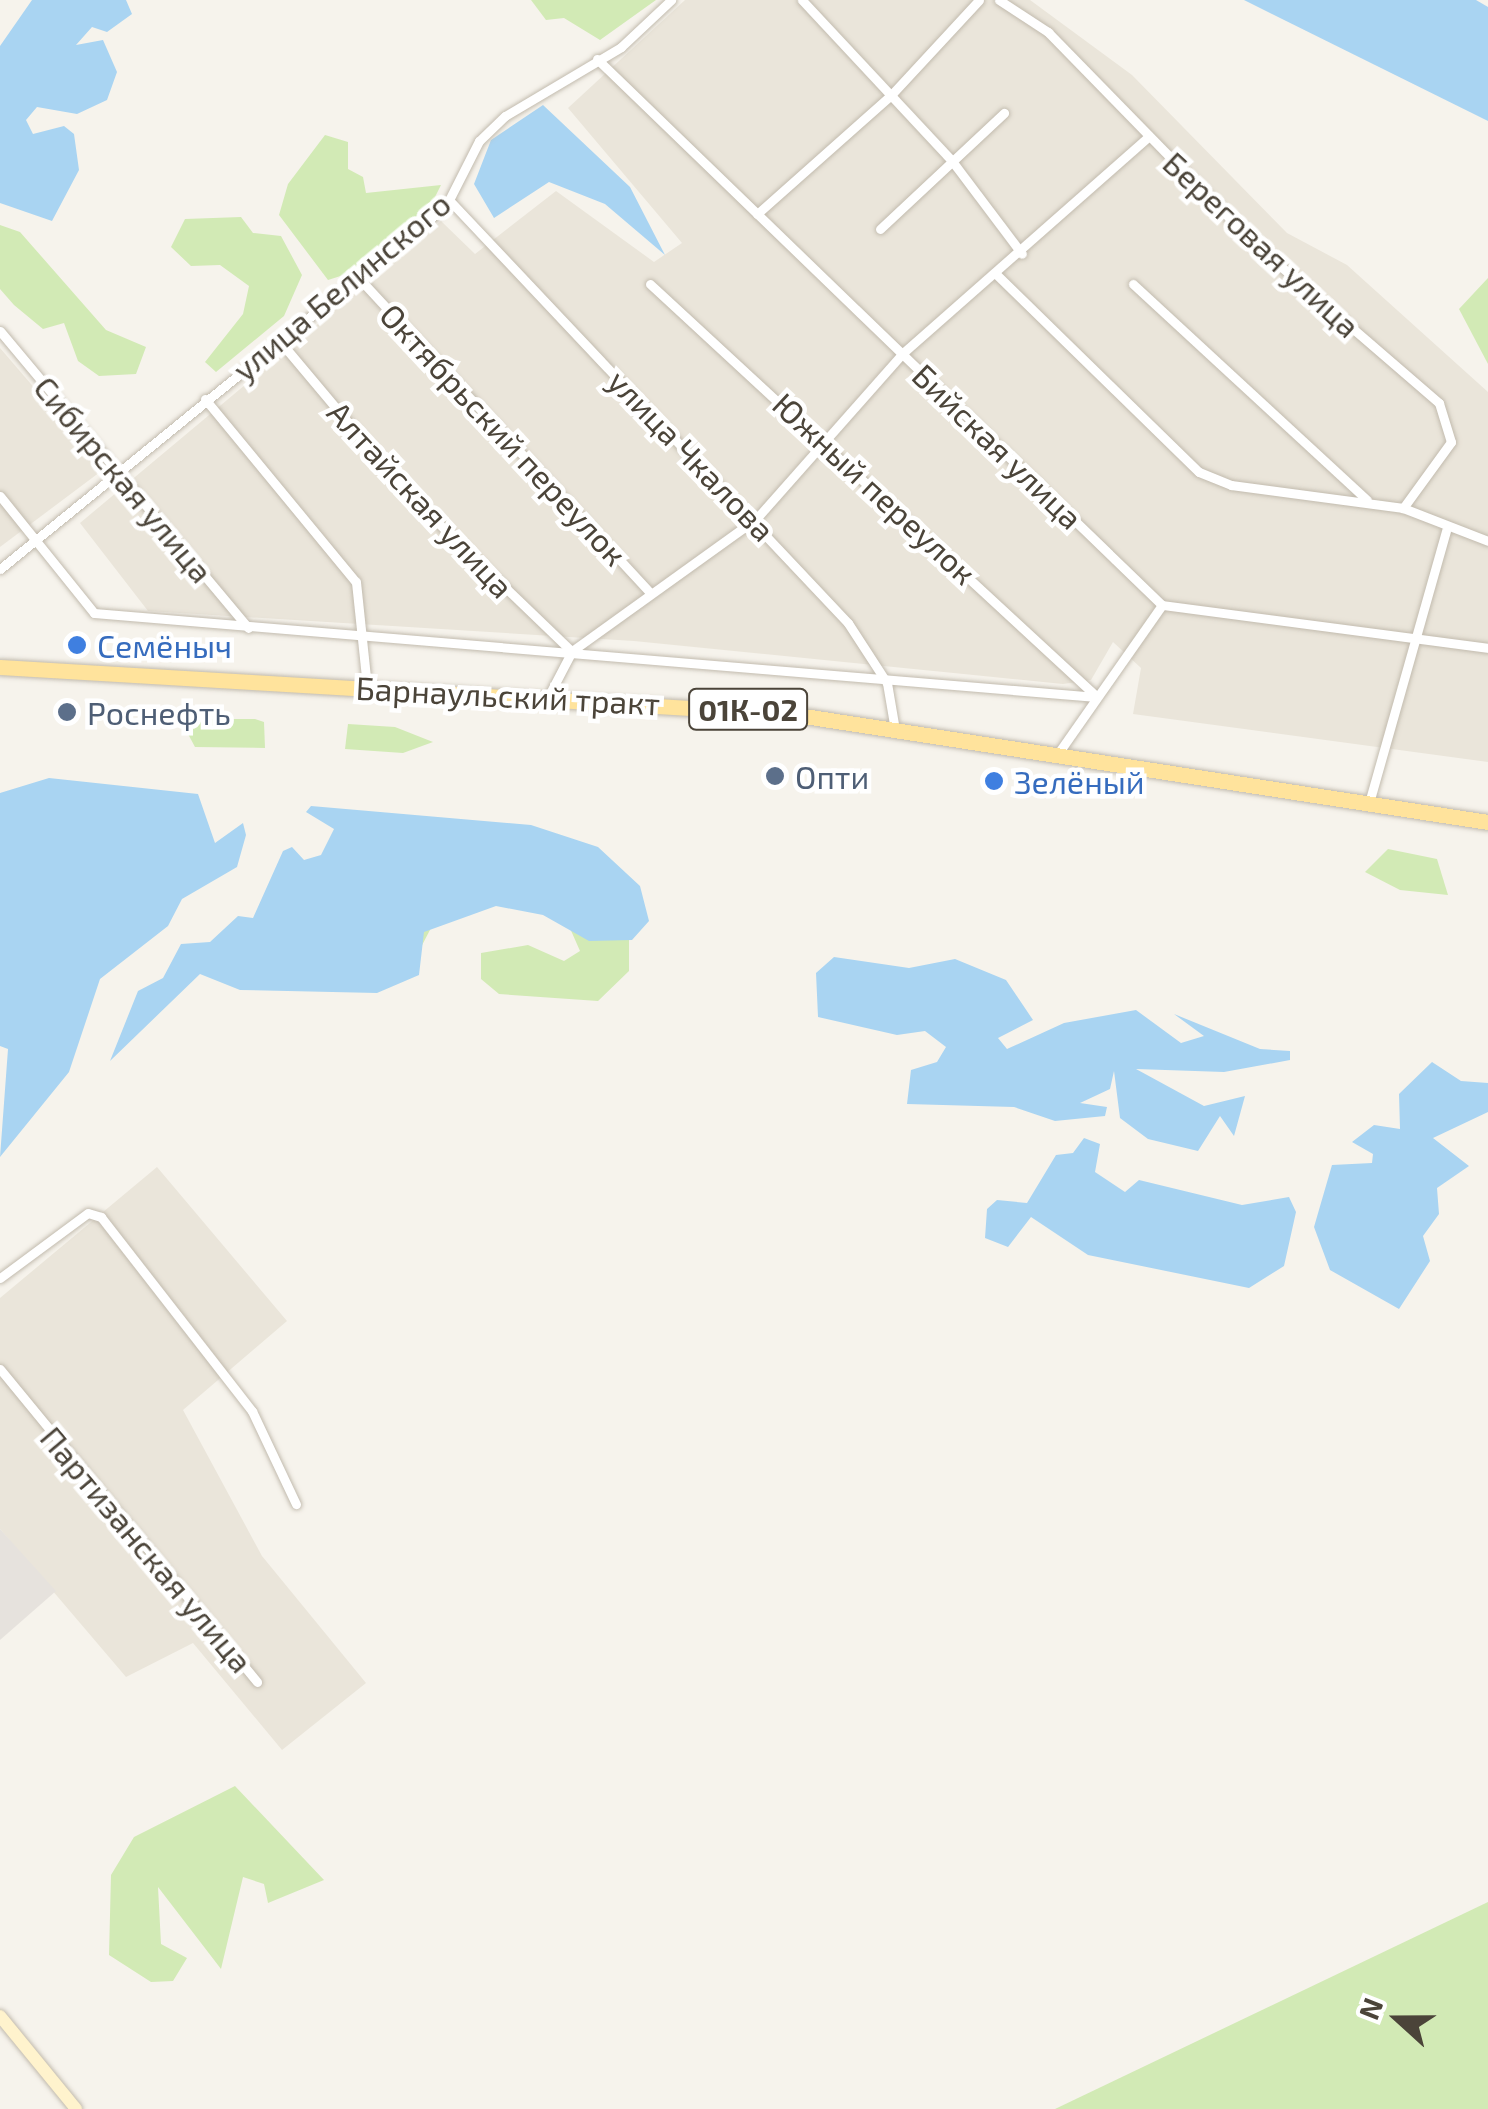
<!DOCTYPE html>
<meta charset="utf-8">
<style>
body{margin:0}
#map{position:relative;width:1488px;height:2109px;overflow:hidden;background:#f6f3ec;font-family:"Exo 2",sans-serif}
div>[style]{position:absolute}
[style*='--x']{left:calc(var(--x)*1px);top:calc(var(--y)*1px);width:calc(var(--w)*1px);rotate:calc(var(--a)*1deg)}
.residential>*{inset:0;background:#eae5da}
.industrial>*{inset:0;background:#e6e2dd}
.green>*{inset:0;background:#d2eab5}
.water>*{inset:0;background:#a9d4f2}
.roads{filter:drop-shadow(0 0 2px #c2bbae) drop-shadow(0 0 2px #c2bbae)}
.street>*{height:9px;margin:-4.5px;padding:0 4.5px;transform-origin:4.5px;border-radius:4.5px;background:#fff}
.secondary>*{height:12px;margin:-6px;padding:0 6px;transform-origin:6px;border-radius:6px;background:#fff3cd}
.primary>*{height:15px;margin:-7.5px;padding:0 7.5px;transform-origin:7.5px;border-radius:7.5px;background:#ffe39c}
.dots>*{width:28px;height:28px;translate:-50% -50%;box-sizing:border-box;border:5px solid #fff;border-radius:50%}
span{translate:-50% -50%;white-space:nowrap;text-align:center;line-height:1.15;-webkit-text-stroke:9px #fff;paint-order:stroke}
.shield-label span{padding:2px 8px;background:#fff;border:2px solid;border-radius:8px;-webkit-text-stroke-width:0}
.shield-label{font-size:30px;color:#4b4439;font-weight:700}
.street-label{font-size:32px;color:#4b4439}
.shop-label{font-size:32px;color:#366cbe}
.left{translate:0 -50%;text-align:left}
.service-label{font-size:32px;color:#4e5e75}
.north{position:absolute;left:1348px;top:1969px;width:100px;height:100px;-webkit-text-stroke:8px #fff;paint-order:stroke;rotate:291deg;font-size:28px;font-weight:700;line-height:40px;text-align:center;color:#4b4439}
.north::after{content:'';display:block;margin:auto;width:35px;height:45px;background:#4b4439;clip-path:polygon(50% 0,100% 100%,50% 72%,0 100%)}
</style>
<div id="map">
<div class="residential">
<div style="clip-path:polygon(685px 0,1030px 0,1132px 75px,1287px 233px,1347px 265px,1488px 392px,1488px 762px,1133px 714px,1141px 668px,1113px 642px,1091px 680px,1063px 684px,634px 641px,148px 611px,80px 523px,441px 221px,475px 254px,556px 191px,654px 262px,682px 243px,568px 108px)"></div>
<div style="clip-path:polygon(0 348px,104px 469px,0 547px)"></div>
<div style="clip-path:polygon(157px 1167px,287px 1321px,183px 1410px,262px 1556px,366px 1683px,282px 1750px,193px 1643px,126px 1677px,0 1529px,0 1298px)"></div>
</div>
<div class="industrial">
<div style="clip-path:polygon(0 1529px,56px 1591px,0 1640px)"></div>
</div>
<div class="green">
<div style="clip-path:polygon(531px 0,656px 0,600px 40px,564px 18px,546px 20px)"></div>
<div style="clip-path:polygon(325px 135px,348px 142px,348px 169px,363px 177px,366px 193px,441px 185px,429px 209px,353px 272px,328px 280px,279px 215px,288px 184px)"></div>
<div style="clip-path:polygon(241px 217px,253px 233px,281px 236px,302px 275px,284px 316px,216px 372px,205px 362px,243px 314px,249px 286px,220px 265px,191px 266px,171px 247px,185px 219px)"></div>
<div style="clip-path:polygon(0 225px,20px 232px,106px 330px,146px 347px,136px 374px,99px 376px,78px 361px,64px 323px,43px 329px,14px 305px,0 289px)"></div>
<div style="clip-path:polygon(1488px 278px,1488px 364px,1459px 309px)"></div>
<div style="clip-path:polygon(180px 719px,255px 719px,264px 722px,265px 748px,195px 747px)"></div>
<div style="clip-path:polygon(348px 724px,395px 727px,433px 742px,403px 753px,345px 749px)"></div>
<div style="clip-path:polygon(1388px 849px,1437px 859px,1448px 895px,1400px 890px,1365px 872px)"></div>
<div style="clip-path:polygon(364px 876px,629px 920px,629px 971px,598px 1001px,499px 994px,481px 979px,481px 953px,528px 945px,564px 961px,580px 951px,569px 926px,531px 905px,488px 904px,431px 928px,419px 951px)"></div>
<div style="clip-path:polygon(235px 1786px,324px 1880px,268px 1903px,264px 1884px,243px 1877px,221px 1969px,158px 1887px,161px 1944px,187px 1958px,173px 1981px,151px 1982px,109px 1955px,111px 1875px,134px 1837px)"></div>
<div style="clip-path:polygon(1488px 1902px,1488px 2109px,1055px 2109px)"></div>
</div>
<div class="water">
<div style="clip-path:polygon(32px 0,126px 0,132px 14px,107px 32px,92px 27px,76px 45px,103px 40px,117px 72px,107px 100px,77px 114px,37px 107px,26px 120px,33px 134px,64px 126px,74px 134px,79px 170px,52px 221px,0 203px,0 46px)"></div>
<div style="clip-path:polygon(1244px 0,1476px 0,1488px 7px,1488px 121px)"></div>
<div style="clip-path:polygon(543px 105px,630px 187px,665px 255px,605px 204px,549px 182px,494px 218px,474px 184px,491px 140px)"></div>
<div style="clip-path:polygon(49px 778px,198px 794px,215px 843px,243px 823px,246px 835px,237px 867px,182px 899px,168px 926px,100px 979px,69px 1072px,0 1157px,8px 1049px,0 1046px,0 793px)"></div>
<div style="clip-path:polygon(311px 806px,531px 825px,598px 847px,640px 886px,649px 921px,632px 940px,589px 941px,543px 915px,496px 906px,424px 932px,419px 975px,377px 993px,240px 990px,200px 974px,110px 1061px,138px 991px,163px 978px,181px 944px,210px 942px,238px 916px,253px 918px,283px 851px,292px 847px,304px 860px,321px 855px,334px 829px,306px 812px)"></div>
<div style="clip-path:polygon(834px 957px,909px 968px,955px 959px,1006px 980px,1033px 1020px,998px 1038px,1007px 1049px,1064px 1023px,1136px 1010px,1181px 1043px,1204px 1036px,1174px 1014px,1260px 1049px,1290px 1051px,1290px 1060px,1224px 1072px,1136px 1069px,1204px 1106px,1245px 1096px,1234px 1136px,1220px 1116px,1198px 1151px,1148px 1139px,1120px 1118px,1114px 1071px,1110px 1089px,1080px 1103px,1107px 1107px,1105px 1116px,1055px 1121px,1014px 1107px,907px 1104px,911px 1070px,937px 1062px,946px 1047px,925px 1031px,897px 1035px,818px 1017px,816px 973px)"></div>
<div style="clip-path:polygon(1432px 1062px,1461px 1081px,1488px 1083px,1488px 1112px,1433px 1138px,1469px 1166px,1437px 1188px,1439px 1214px,1423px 1236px,1430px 1261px,1399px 1309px,1330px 1270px,1314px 1227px,1332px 1165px,1372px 1163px,1373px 1154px,1352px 1142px,1374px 1125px,1400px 1129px,1399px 1094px)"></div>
<div style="clip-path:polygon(1084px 1138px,1100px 1144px,1095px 1172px,1125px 1192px,1139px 1180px,1242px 1205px,1289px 1197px,1296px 1212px,1284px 1266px,1249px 1288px,1088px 1255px,1031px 1217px,1008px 1247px,985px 1238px,987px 1209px,997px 1200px,1027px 1203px,1056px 1155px,1073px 1153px)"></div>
</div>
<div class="roads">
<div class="street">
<div style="--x:802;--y:0;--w:220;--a:47"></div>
<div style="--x:952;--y:161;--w:116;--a:53"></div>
<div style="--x:999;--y:0;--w:59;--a:33.1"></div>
<div style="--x:1048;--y:32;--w:298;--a:45.7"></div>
<div style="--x:1256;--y:245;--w:242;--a:40.8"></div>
<div style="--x:1439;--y:403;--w:41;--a:72.9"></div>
<div style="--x:1451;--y:442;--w:82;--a:126"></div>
<div style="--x:597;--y:59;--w:786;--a:44.02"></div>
<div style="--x:1162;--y:605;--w:329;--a:7.5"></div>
<div style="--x:451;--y:202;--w:579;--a:46.68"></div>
<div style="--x:848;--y:623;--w:72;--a:57"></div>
<div style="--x:887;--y:683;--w:48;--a:80.3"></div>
<div style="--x:757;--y:214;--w:181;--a:-41.6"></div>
<div style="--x:892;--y:94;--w:128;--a:-47.2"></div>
<div style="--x:880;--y:229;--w:170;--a:-43.1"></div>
<div style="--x:356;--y:275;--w:434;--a:47.2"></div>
<div style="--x:997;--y:275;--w:282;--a:44.3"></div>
<div style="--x:1199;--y:472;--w:35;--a:22"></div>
<div style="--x:1231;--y:485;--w:174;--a:7.6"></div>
<div style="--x:1403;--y:508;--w:91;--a:21.2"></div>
<div style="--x:650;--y:284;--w:607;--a:42.73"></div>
<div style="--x:1133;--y:284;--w:318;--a:42.7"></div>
<div style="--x:0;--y:331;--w:387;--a:50.1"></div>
<div style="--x:278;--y:339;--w:201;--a:50"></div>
<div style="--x:407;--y:493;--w:226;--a:43.9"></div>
<div style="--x:205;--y:399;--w:237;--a:50.5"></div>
<div style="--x:356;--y:582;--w:106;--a:84"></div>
<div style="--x:0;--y:496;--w:150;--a:51.2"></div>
<div style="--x:94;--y:613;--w:1006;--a:4.79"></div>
<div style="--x:0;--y:569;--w:575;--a:-39.14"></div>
<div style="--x:446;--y:206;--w:73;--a:-63.1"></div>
<div style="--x:479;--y:141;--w:36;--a:-44"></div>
<div style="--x:505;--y:116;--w:135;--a:-30.7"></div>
<div style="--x:621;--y:47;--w:69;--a:-43.2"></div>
<div style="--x:548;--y:697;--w:52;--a:-62.4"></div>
<div style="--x:572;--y:651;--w:226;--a:-35.7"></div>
<div style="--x:756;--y:519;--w:222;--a:-48.5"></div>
<div style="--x:903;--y:353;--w:325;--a:-41.4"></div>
<div style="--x:1057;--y:755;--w:183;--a:-55"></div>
<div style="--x:1369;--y:803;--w:283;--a:-74.2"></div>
<div style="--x:0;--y:1278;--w:109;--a:-36.5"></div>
<div style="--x:88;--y:1213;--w:14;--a:17"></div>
<div style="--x:101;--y:1217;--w:246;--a:52.1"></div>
<div style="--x:252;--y:1411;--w:103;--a:64.7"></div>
<div style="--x:0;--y:1369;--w:405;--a:50.6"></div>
</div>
<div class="secondary">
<div style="--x:0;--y:2016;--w:120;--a:50.7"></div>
</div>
<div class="primary">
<div style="--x:0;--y:667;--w:792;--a:3.4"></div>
<div style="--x:791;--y:714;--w:705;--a:8.81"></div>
</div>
</div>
<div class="dots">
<div style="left:77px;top:645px;background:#3f7fe0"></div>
<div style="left:67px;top:712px;background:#5c6f8a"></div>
<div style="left:775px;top:776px;background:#5c6f8a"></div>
<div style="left:994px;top:781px;background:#3f7fe0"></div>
</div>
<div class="shield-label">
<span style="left:748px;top:709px">01К-02</span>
</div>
<div class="street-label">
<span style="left:1262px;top:244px;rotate:43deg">Береговая улица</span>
<span style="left:341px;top:286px;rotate:-40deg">улица Белинского</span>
<span style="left:504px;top:434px;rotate:47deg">Октябрьский переулок</span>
<span style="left:998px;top:446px;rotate:44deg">Бийская улица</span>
<span style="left:692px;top:455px;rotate:46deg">улица Чкалова</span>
<span style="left:124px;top:479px;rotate:50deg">Сибирская улица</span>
<span style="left:875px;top:488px;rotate:43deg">Южный переулок</span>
<span style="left:421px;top:499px;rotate:47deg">Алтайская улица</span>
<span style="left:508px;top:695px;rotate:3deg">Барнаульский тракт</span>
<span style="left:147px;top:1549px;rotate:50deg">Партизанская улица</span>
</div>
<div class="shop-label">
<span class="left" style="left:97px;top:645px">Семёныч</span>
<span class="left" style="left:1014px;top:781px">Зелёный</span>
</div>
<div class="service-label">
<span class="left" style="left:87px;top:712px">Роснефть</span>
<span class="left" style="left:795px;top:776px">Опти</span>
</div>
<div class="north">N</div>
</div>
